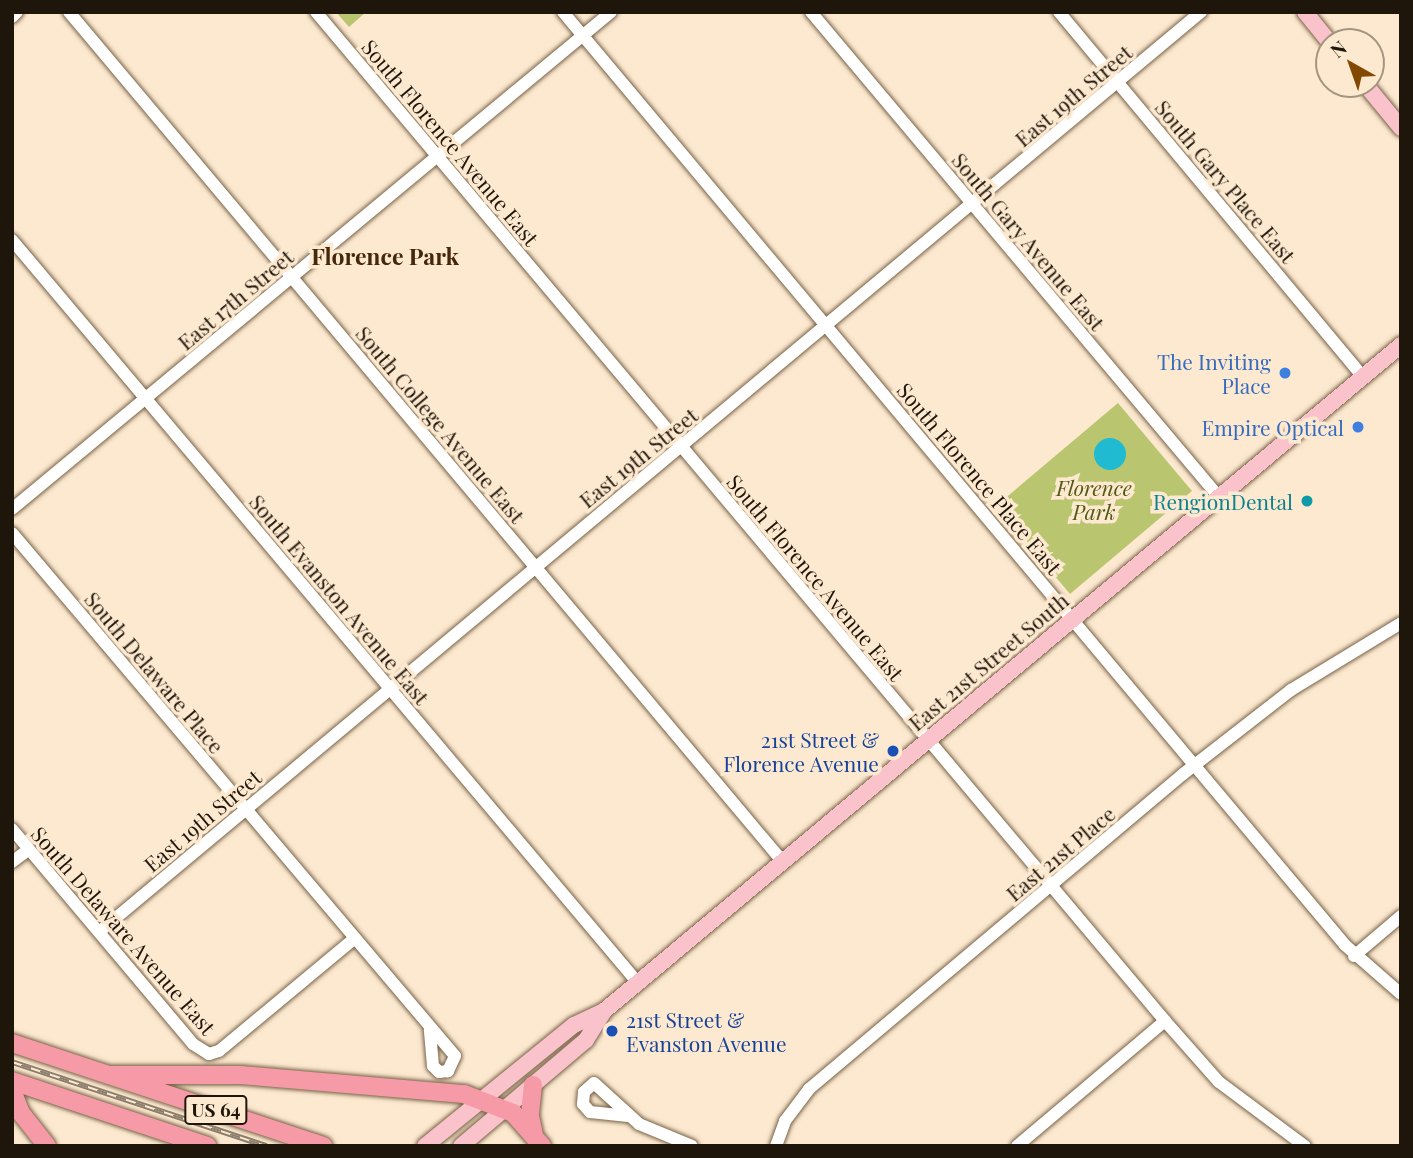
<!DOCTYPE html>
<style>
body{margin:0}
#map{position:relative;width:1413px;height:1158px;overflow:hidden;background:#fde9d0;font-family:"Playfair Display",serif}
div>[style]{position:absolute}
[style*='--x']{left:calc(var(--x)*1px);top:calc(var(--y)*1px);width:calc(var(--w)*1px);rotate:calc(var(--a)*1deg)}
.green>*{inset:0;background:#bac570}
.water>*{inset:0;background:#20bbd1}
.round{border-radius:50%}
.roads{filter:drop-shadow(0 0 2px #776246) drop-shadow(0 0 2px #776246)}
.minor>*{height:12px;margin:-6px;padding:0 6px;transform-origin:6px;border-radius:6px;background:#fff}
.major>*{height:16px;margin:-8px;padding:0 8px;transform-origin:8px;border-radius:8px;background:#fac2ca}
.highway>*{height:18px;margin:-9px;padding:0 9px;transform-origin:9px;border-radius:9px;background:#f79aa7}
.rail>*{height:6px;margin-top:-3px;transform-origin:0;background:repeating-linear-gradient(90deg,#fde9d0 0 10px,#8c7e6c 0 20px);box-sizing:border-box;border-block:2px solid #8c7e6c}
.dots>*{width:19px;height:19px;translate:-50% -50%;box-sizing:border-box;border:4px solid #fde9d0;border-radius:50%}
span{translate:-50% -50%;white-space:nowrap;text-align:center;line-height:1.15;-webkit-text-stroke:7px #fde9d0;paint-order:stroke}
.shield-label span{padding:2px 5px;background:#fde9d0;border:2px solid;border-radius:5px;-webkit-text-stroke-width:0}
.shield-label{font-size:19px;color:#1f160b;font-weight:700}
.street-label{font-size:21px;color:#1f160b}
.shop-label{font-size:21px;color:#366cbe}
.right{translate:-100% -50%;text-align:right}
.park-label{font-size:21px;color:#535a14;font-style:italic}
.culture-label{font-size:21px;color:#0d838f}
.transit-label{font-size:21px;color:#164399}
.left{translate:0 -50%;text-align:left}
.neighbourhood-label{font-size:23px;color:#45280b;font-weight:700}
.frame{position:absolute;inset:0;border:14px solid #1f160b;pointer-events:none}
.north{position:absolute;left:1315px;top:28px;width:70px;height:70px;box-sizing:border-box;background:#fde9d0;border:2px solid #a49581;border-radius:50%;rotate:320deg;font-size:19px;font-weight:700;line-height:28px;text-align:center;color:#1f160b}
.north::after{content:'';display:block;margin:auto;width:24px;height:32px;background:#844900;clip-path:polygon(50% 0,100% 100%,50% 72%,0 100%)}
</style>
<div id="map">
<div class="green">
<div style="clip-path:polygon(336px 12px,366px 12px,349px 27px)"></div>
<div style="clip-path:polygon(1118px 403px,1192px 491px,1070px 594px,996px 506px)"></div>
</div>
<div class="water">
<div class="round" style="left:1094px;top:438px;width:32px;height:32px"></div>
</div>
<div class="roads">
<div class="minor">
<div style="--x:69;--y:12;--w:1110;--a:49.97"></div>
<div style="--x:316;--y:12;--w:1319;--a:49.92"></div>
<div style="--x:1165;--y:1021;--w:81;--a:48.5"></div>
<div style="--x:1219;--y:1082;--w:107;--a:36.7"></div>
<div style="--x:563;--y:12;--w:1217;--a:50.03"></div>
<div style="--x:1345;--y:945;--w:74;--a:41.2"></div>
<div style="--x:811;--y:12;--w:632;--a:49.94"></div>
<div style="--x:1059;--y:12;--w:472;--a:50.2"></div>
<div style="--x:12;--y:17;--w:7;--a:-45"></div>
<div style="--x:12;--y:240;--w:972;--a:49.88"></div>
<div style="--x:12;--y:509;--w:778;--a:-39.68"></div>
<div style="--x:12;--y:533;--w:685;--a:49.73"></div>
<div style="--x:455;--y:1056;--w:17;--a:115"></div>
<div style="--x:448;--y:1071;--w:9;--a:174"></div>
<div style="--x:439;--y:1072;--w:8;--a:-135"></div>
<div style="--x:433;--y:1066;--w:37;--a:-95"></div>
<div style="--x:12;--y:829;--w:281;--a:49.9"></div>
<div style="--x:193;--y:1044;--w:19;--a:32"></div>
<div style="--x:209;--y:1054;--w:10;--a:-17"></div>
<div style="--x:219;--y:1051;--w:175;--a:-39.7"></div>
<div style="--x:12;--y:862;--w:21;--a:-37"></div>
<div style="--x:99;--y:932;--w:1436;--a:-39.86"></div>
<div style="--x:1354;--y:956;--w:62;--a:-40.4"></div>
<div style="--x:628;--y:1116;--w:38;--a:-174"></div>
<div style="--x:590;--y:1112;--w:11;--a:-131"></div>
<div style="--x:583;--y:1104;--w:12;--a:-85"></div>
<div style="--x:584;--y:1092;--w:13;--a:-42"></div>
<div style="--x:594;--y:1083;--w:61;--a:42.3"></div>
<div style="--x:639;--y:1124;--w:57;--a:22.5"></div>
<div style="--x:776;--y:1146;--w:27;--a:-70"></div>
<div style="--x:785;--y:1121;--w:40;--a:-53"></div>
<div style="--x:809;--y:1089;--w:489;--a:-40.1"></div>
<div style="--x:1183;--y:774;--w:137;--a:-37.9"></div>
<div style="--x:1291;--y:690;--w:129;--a:-31.3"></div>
<div style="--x:1017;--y:1146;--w:194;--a:-40.2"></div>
</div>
<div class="major">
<div style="--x:1305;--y:12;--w:38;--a:51"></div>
<div style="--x:1365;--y:84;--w:57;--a:50.7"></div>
<div style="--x:425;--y:1146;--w:192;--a:-39.1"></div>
<div style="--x:574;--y:1025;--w:33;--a:-25"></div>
<div style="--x:604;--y:1011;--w:1039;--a:-39.88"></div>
<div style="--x:461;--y:1146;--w:164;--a:-40.3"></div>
<div style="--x:586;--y:1040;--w:34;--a:-58"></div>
</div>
<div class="highway">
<div style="--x:12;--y:1043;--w:328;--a:18.3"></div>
<div style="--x:109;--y:1075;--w:132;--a:0"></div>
<div style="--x:241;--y:1075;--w:224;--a:4.9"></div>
<div style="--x:464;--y:1094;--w:53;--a:21.2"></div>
<div style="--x:513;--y:1113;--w:44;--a:48.7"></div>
<div style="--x:12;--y:1081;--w:206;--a:18.4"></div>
<div style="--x:533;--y:1085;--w:31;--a:96"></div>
<div style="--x:530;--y:1116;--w:19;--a:78"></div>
<div style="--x:12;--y:1090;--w:25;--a:69"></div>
<div style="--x:21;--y:1113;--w:42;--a:51.8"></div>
</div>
</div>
<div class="rail">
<div style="--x:12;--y:1062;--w:268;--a:18.3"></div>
</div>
<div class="dots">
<div style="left:1285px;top:373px;background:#3f7fe0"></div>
<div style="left:1358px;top:427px;background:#3f7fe0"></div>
<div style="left:1307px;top:501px;background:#0f9aa8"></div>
<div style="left:893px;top:751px;background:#1a4fb4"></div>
<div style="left:612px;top:1031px;background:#1a4fb4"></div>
</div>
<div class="shield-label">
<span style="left:216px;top:1110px">US 64</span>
</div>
<div class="street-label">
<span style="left:1073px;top:95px;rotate:-40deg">East 19th Street</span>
<span style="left:451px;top:142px;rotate:50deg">South Florence Avenue East</span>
<span style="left:1226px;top:181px;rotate:50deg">South Gary Place East</span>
<span style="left:1029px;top:241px;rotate:50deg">South Gary Avenue East</span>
<span style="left:235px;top:299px;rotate:-40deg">East 17th Street</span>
<span style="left:441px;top:424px;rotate:50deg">South College Avenue East</span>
<span style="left:638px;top:457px;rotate:-39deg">East 19th Street</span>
<span style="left:980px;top:478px;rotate:50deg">South Florence Place East</span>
<span style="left:816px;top:577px;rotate:50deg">South Florence Avenue East</span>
<span style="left:340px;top:599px;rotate:50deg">South Evanston Avenue East</span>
<span style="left:988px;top:661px;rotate:-40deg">East 21st Street South</span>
<span style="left:155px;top:672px;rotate:50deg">South Delaware Place</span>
<span style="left:202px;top:820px;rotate:-40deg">East 19th Street</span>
<span style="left:1060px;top:853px;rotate:-40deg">East 21st Place</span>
<span style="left:124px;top:930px;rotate:49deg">South Delaware Avenue East</span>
</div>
<div class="shop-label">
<span class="right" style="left:1271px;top:373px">The Inviting<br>Place</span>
<span class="right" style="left:1344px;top:427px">Empire Optical</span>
</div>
<div class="park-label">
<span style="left:1094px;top:499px">Florence<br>Park</span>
</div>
<div class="culture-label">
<span class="right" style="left:1293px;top:501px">RengionDental</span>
</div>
<div class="transit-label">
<span class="right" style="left:879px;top:751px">21st Street &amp;<br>Florence Avenue</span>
<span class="left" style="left:626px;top:1031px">21st Street &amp;<br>Evanston Avenue</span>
</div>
<div class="neighbourhood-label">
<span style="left:385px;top:256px">Florence Park</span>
</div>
<div class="frame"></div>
<div class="north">N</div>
</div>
